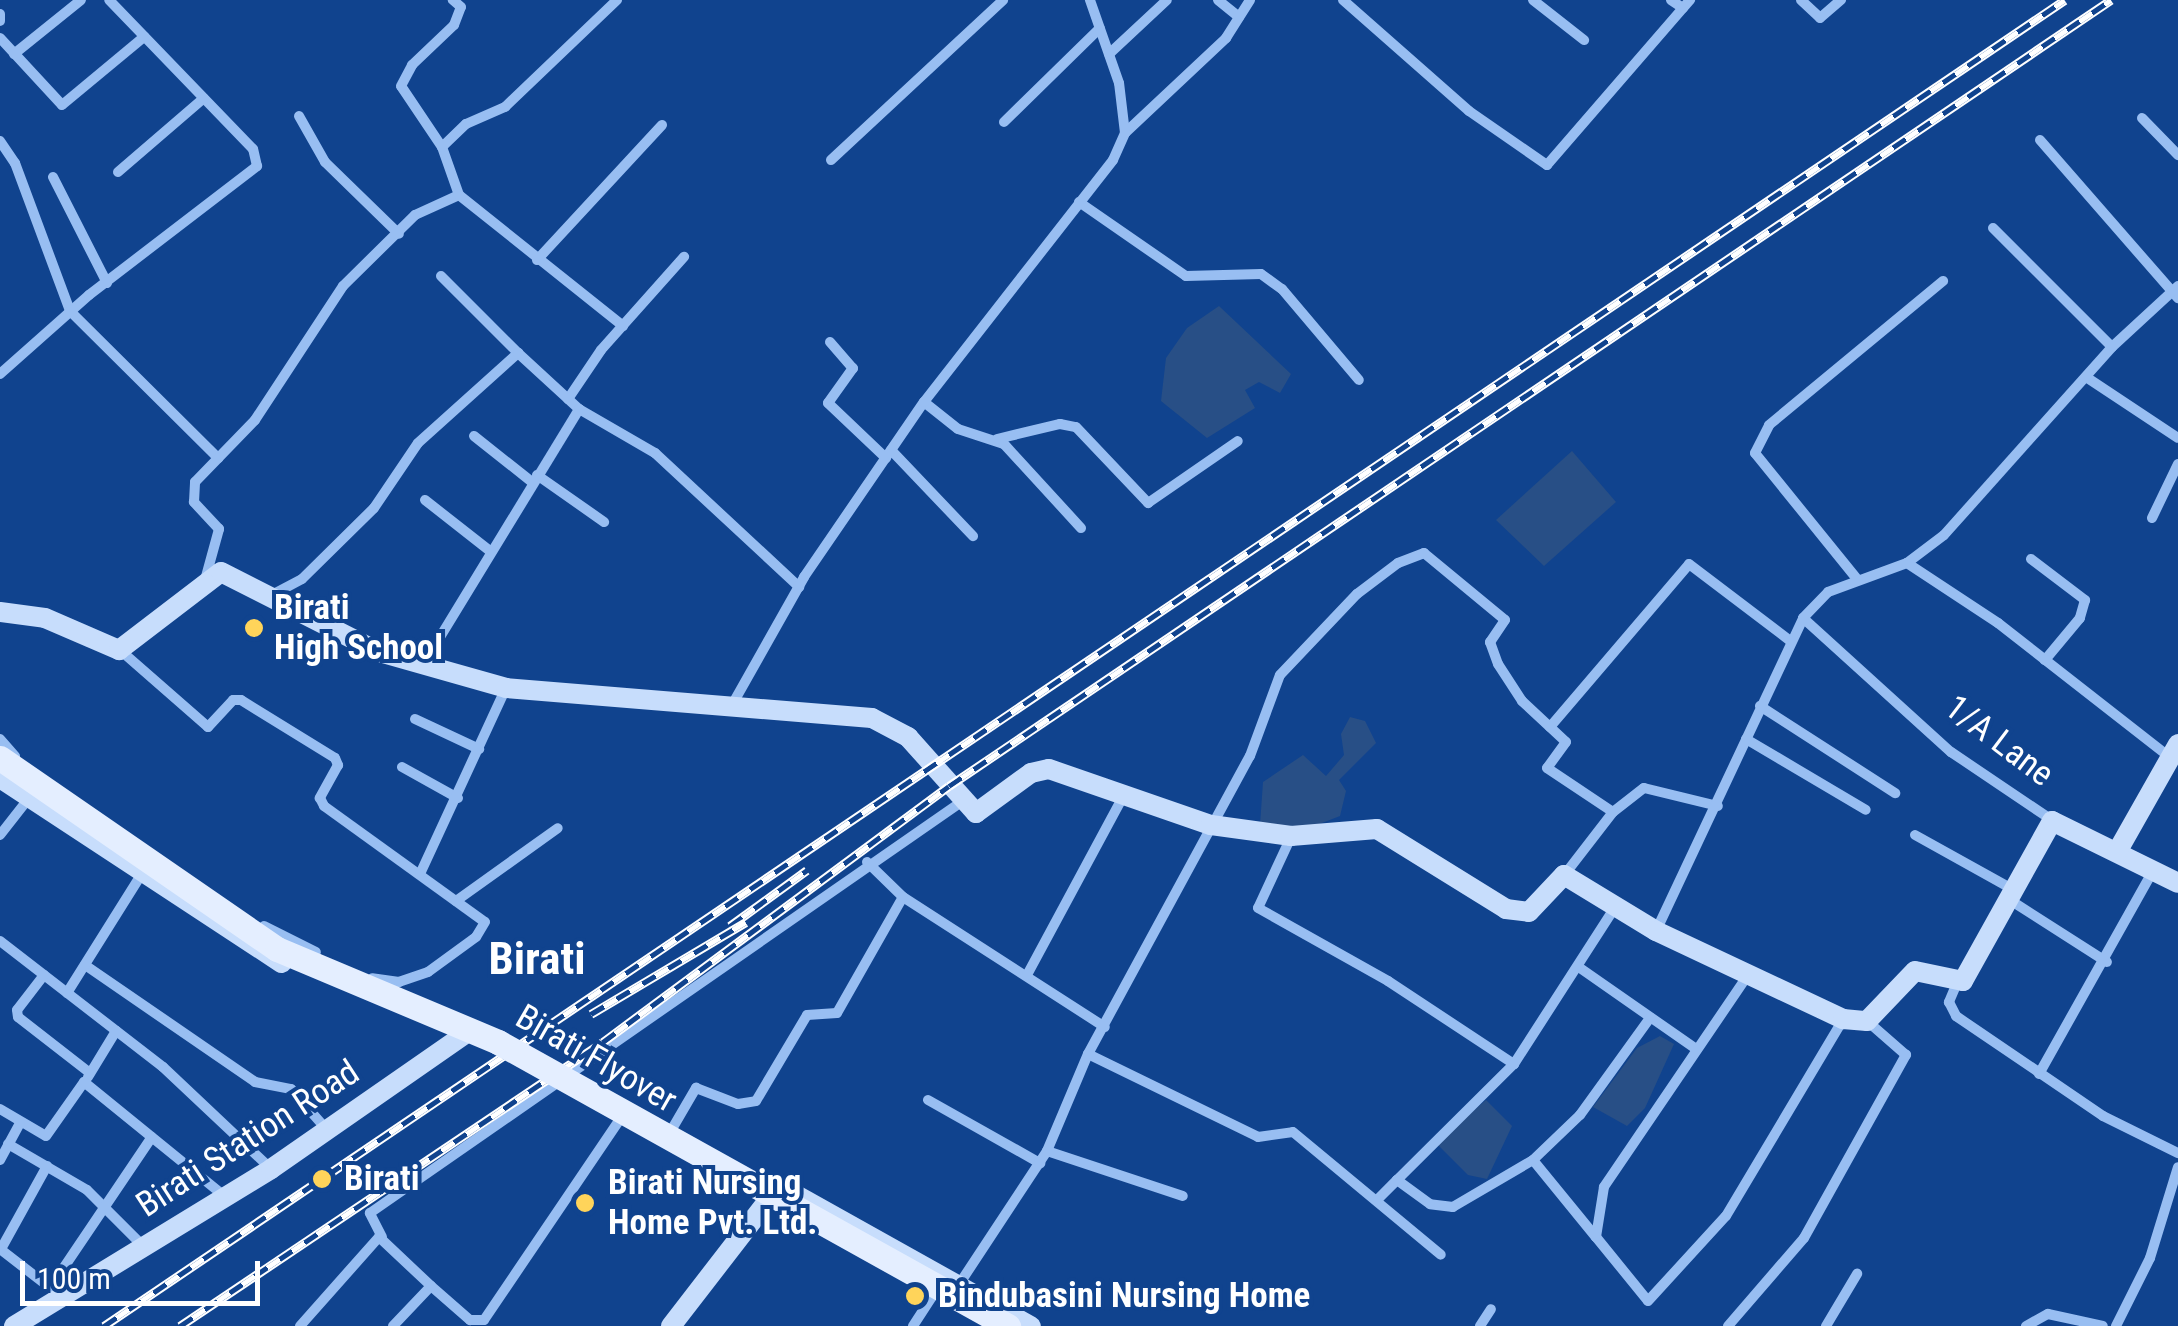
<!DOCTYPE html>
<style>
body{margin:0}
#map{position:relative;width:2178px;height:1326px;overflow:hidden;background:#10438e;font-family:"Roboto Condensed",sans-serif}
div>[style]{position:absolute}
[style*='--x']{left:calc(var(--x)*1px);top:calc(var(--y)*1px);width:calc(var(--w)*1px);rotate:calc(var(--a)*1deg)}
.water>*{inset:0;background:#284f86}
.street>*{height:10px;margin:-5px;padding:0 5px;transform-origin:5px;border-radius:5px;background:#98bef2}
.secondary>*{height:20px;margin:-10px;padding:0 10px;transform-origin:10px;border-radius:10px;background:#c7ddfc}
.rail>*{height:9px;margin-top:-4.5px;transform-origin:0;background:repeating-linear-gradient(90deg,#10438e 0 15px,#fff 0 30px);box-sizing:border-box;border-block:2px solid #fff}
.primary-bridge>*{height:25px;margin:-12.5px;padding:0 12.5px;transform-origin:12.5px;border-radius:12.5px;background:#e4eeff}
.dots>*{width:28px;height:28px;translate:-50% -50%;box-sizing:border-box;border:5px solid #10438e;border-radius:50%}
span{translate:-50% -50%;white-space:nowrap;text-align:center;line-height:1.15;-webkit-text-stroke:8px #10438e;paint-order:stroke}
.poi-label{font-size:35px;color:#fff;font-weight:700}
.left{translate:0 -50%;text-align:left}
.street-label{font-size:35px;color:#fff}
.district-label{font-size:45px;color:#fff;font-weight:700}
.scale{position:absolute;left:20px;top:1261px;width:240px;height:45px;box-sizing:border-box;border:5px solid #fff;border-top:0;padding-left:12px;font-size:30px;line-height:35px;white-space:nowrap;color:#fff;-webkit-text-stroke:8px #10438e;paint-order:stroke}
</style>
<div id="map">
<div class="water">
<div style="clip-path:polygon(1219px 306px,1291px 374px,1280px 393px,1259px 382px,1245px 390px,1255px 408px,1207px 438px,1161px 401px,1166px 358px,1187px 328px)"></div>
<div style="clip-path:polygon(1572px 451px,1616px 502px,1544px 566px,1496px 520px)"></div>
<div style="clip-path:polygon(1350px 717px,1365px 721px,1376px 743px,1339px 780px,1346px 791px,1340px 816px,1309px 828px,1260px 825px,1263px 782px,1303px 755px,1326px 776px,1344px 755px,1341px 734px)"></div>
<div style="clip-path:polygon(1660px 1036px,1674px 1044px,1645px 1108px,1627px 1126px,1593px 1107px,1637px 1048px)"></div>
<div style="clip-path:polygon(1486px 1100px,1512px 1126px,1487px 1179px,1468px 1175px,1436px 1143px)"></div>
</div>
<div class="street">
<div style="--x:1218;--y:0;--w:27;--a:39"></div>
<div style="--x:1343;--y:0;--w:168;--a:41.4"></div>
<div style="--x:1469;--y:111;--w:95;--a:34.7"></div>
<div style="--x:1547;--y:165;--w:208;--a:-49.1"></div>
<div style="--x:1533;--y:0;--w:65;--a:38.1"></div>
<div style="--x:1671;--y:0;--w:14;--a:34"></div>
<div style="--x:1683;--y:8;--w:11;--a:-49"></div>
<div style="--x:1801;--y:0;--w:26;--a:43"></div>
<div style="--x:1820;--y:18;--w:28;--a:-41"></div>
<div style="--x:0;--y:14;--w:7;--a:90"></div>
<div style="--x:0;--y:38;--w:91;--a:47.2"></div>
<div style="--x:62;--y:105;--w:107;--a:-39.7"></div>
<div style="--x:14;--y:54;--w:86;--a:-38.9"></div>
<div style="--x:1109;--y:54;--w:79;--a:-43"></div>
<div style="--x:299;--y:116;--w:53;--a:60.5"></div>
<div style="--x:325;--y:162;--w:103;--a:44.2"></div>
<div style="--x:2142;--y:118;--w:52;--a:45.8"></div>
<div style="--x:1004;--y:122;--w:134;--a:-44.4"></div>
<div style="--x:1125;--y:133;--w:139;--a:-43.2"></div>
<div style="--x:1226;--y:38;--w:45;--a:-57.7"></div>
<div style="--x:2040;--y:140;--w:210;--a:48.9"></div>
<div style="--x:0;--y:141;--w:27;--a:56"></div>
<div style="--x:15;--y:163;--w:158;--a:69.6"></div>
<div style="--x:70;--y:311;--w:209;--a:44.8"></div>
<div style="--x:442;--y:147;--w:73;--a:-123.9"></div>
<div style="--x:401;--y:86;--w:24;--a:-62"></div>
<div style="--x:412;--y:65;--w:58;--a:-43.6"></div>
<div style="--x:454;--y:25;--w:19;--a:-69"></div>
<div style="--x:461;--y:7;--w:11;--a:-139"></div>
<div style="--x:831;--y:160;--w:235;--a:-42.9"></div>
<div style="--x:118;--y:172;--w:113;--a:-40.7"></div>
<div style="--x:53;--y:177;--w:119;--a:63"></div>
<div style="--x:459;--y:195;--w:210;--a:38.6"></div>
<div style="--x:1079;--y:202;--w:130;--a:34.7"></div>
<div style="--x:1186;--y:276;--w:75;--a:-1.5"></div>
<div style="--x:1261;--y:274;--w:26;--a:36"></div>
<div style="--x:1282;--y:289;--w:119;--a:49.8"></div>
<div style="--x:1993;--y:228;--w:168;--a:45"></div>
<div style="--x:537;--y:260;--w:184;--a:-47.2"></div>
<div style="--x:441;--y:276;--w:109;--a:45"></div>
<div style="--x:830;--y:342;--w:35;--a:49"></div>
<div style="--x:853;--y:368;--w:43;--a:125.5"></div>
<div style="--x:828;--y:403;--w:80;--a:43.5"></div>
<div style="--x:0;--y:374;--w:119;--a:-41.6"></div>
<div style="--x:89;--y:295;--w:212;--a:-37.5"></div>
<div style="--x:257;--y:166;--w:17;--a:-103"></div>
<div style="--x:253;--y:149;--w:207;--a:-134"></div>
<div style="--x:2086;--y:377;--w:110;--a:33.5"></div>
<div style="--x:568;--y:399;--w:59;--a:-56"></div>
<div style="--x:601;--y:350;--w:125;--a:-48.3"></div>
<div style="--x:924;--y:402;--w:43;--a:38.5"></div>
<div style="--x:958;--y:429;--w:48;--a:18.1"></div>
<div style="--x:1004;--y:444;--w:114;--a:47.5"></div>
<div style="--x:474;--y:436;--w:74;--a:38.4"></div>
<div style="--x:997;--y:439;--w:65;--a:-13.4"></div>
<div style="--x:1060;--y:424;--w:16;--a:11"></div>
<div style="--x:1076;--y:427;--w:105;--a:46.5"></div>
<div style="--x:1148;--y:503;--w:109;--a:-34.6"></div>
<div style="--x:891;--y:450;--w:119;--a:46.4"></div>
<div style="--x:537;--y:475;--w:82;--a:35"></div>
<div style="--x:425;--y:500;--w:83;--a:38.1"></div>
<div style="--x:2152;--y:518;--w:60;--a:-64.3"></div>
<div style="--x:2031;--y:559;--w:68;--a:37.2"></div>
<div style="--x:2085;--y:600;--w:19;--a:106"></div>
<div style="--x:2080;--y:618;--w:55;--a:129.8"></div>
<div style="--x:1907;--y:563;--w:109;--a:33.4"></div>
<div style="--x:1998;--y:623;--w:219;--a:38"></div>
<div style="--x:1857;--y:579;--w:162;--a:-129"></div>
<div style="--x:1755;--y:453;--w:31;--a:-63"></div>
<div style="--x:1769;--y:425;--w:226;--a:-39.6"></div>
<div style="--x:205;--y:580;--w:53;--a:-74.6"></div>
<div style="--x:219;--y:529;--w:37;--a:-133"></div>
<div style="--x:194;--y:502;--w:20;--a:-87"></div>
<div style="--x:195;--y:482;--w:86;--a:-45.9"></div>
<div style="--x:255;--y:420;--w:160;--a:-56.7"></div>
<div style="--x:343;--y:286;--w:101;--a:-44.6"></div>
<div style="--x:415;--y:215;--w:48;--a:-24.4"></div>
<div style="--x:459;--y:195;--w:51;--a:-109.5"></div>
<div style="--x:442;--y:147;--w:33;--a:-44"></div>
<div style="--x:466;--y:124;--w:43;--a:-23.6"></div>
<div style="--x:505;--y:107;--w:155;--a:-43.7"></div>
<div style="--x:270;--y:596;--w:36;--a:-28"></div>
<div style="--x:302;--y:579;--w:101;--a:-44.6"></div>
<div style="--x:374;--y:508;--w:78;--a:-55.9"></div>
<div style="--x:418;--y:443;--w:135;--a:-42"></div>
<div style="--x:518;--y:353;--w:83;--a:42.6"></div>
<div style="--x:579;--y:409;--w:88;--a:30.1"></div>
<div style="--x:655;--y:453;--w:197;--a:42.9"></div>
<div style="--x:1803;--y:618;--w:200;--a:42.2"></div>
<div style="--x:1951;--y:752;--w:122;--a:34"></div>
<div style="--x:120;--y:650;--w:117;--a:41.2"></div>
<div style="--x:208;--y:727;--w:37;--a:-47"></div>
<div style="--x:233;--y:700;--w:8;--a:0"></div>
<div style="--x:241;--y:700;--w:110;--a:31.7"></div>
<div style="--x:335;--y:758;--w:8;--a:67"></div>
<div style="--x:338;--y:765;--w:38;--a:119"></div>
<div style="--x:320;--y:798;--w:9;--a:63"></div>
<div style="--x:324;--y:806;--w:198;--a:35.8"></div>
<div style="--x:485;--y:922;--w:17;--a:121"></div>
<div style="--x:476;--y:937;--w:59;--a:143.9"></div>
<div style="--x:428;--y:972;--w:31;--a:161"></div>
<div style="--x:399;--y:982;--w:27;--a:-172"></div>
<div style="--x:423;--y:665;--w:300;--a:-58.6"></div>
<div style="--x:732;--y:705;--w:147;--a:-60.6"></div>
<div style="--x:804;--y:577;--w:212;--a:-55.6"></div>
<div style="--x:924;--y:402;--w:307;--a:-52"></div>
<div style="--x:1113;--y:160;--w:30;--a:-66"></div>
<div style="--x:1125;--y:133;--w:50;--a:-96.8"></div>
<div style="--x:1119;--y:83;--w:88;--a:-109.3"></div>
<div style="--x:1760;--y:706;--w:161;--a:32.8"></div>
<div style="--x:415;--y:719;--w:71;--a:25.1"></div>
<div style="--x:1550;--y:727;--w:214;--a:-49.5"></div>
<div style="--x:1689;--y:564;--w:126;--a:37.2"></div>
<div style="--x:0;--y:739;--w:23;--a:49"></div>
<div style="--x:1746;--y:739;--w:139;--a:30.6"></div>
<div style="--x:402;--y:767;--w:64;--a:29"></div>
<div style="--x:1613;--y:812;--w:39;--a:-38"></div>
<div style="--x:1644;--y:788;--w:76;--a:13.7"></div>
<div style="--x:0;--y:835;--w:47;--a:-51.9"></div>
<div style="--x:1915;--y:835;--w:113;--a:29.1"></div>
<div style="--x:1291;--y:837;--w:78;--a:114.9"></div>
<div style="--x:1258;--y:908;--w:149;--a:29.3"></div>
<div style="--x:1388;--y:981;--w:151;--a:33.4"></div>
<div style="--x:867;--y:862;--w:50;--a:44.2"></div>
<div style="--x:903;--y:897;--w:240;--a:32.8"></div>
<div style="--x:420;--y:874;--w:205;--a:-65.2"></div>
<div style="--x:2010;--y:900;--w:115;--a:32.6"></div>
<div style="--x:456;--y:901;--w:125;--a:-35.6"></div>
<div style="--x:264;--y:926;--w:58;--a:26.6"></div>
<div style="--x:1656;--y:931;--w:346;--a:-64.8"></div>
<div style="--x:1803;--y:618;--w:36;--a:-46"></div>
<div style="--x:1828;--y:592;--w:84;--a:-20.2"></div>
<div style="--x:1907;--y:563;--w:46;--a:-37.1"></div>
<div style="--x:1944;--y:535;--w:252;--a:-48.2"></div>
<div style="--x:2112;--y:347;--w:90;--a:-42.7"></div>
<div style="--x:0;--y:941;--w:206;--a:37.7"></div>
<div style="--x:163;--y:1067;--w:147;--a:43.3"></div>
<div style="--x:85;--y:965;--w:206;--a:34.5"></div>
<div style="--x:255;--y:1082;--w:37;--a:11"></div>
<div style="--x:291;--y:1089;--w:55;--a:48.7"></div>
<div style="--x:1580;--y:968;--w:141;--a:34.9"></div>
<div style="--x:1750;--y:972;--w:260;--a:124.2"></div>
<div style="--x:1604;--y:1187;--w:51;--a:99.1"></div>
<div style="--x:1596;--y:1237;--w:82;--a:50.9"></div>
<div style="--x:1648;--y:1301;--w:115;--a:-47.5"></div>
<div style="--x:1726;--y:1216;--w:228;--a:-59.2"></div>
<div style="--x:44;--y:975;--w:44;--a:127.6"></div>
<div style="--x:17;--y:1010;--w:7;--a:82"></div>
<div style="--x:18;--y:1017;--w:91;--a:37.9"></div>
<div style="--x:1027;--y:975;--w:202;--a:-61.7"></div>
<div style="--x:1957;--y:983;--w:21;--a:113"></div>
<div style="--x:1949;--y:1002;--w:16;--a:63"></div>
<div style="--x:1956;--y:1016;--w:178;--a:34.2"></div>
<div style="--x:2103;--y:1116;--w:84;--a:26.3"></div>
<div style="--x:67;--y:993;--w:139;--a:-57.9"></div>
<div style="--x:1088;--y:1054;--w:189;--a:26"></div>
<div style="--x:1258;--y:1137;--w:35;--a:-8"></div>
<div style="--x:1293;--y:1132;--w:192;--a:39.7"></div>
<div style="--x:2039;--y:1074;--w:233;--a:-60.7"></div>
<div style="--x:88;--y:1077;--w:54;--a:-58.7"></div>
<div style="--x:928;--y:1100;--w:129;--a:29.4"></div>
<div style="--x:0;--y:1109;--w:53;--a:30.4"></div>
<div style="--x:46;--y:1136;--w:66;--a:-54.9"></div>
<div style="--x:84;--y:1082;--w:179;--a:39.1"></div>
<div style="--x:672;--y:1129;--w:48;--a:-59.7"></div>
<div style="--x:696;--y:1088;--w:45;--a:20.9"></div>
<div style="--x:738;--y:1104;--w:18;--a:-9"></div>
<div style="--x:756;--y:1101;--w:100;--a:-59.3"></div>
<div style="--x:807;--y:1015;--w:30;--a:-4"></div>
<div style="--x:837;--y:1013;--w:133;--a:-60.4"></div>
<div style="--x:8;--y:1144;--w:91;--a:30.2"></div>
<div style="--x:87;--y:1190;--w:79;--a:45"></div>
<div style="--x:1047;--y:1151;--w:143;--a:18.3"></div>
<div style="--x:0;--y:1160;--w:42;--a:-61.6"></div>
<div style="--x:1533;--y:1160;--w:93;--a:149.6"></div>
<div style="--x:1453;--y:1207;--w:23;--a:-173"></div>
<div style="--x:1430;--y:1204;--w:41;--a:-144"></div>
<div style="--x:1397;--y:1180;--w:165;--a:-44.8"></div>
<div style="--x:1514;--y:1064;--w:187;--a:-57.2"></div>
<div style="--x:1378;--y:1199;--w:27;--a:-45"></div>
<div style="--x:1595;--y:1236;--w:98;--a:-129.2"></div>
<div style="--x:1533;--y:1160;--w:65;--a:-43.8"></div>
<div style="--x:1580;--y:1115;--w:120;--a:-54.2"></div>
<div style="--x:382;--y:1237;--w:27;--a:-117"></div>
<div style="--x:370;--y:1213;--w:723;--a:-34.81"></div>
<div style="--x:0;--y:1249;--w:67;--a:37.7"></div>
<div style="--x:1;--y:1249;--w:95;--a:-61"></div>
<div style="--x:958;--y:1286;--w:162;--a:-56.6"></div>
<div style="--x:1047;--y:1151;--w:105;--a:-67.1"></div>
<div style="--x:1088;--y:1054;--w:339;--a:-61.5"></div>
<div style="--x:1250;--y:756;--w:86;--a:-69.7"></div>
<div style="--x:1280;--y:675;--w:112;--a:-46.5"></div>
<div style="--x:1357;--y:594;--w:51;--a:-37.1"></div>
<div style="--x:1398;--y:563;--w:28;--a:-21"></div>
<div style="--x:1424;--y:553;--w:105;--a:39.6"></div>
<div style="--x:1505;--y:620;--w:27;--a:124"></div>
<div style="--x:1490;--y:642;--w:23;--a:70"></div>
<div style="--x:1498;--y:664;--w:44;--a:57"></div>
<div style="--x:1522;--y:701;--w:60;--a:43"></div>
<div style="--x:1566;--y:742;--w:32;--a:126"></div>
<div style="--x:1547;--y:768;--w:79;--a:33.7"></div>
<div style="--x:1613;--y:812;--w:78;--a:127.7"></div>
<div style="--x:50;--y:1288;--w:182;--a:-56"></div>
<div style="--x:300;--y:1326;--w:119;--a:-48.4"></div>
<div style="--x:379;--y:1237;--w:71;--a:43.3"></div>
<div style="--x:393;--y:1326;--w:55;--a:-46.5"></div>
<div style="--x:431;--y:1286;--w:52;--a:41.1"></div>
<div style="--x:470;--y:1320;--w:14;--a:0"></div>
<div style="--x:484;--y:1320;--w:239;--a:-55.9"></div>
<div style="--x:913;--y:1326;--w:40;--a:-57.1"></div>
<div style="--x:1480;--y:1326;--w:20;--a:-57"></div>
<div style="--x:1728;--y:1326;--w:116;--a:-49.2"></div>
<div style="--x:1804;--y:1238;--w:210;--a:-60.9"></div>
<div style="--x:1906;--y:1055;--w:52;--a:-138.9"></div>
<div style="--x:1826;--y:1326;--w:61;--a:-59.2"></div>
<div style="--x:2026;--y:1326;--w:25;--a:-29"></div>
<div style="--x:2048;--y:1314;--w:56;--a:12.3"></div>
<div style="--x:2116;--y:1326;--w:76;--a:-63.4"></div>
<div style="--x:2150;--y:1258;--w:95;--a:-72.9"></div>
</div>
<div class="secondary">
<div style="--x:0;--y:612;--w:45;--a:7.6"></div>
<div style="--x:45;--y:618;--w:81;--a:23.4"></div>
<div style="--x:119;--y:650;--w:128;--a:-37.4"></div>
<div style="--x:221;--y:572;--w:177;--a:26.9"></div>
<div style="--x:379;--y:652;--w:132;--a:15.8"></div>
<div style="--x:506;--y:688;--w:367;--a:4.7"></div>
<div style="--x:872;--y:718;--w:41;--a:27.8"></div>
<div style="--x:908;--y:737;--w:102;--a:48.2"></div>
<div style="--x:976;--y:813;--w:68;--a:-36"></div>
<div style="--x:1031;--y:773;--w:18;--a:-13"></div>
<div style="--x:1049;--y:769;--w:171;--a:19.1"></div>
<div style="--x:1211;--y:825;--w:81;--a:7.8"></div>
<div style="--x:1291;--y:836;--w:86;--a:-4.7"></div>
<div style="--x:1377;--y:829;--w:152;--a:31.8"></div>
<div style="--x:1506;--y:909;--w:23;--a:7"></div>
<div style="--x:1529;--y:912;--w:51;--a:-46.6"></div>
<div style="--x:1564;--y:875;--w:108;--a:31.3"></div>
<div style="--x:1656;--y:931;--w:207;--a:25.2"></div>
<div style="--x:1843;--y:1019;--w:24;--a:5"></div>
<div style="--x:1867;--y:1021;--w:69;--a:-46.2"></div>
<div style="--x:1915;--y:971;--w:49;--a:11.8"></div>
<div style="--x:1963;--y:981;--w:183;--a:-60.9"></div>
<div style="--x:2052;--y:821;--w:140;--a:26.2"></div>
<div style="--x:0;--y:778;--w:337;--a:33.3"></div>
<div style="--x:2117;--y:852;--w:124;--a:-60.5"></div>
<div style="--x:789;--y:1191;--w:277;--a:29.2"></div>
<div style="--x:14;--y:1326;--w:301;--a:-31.4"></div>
<div style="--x:271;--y:1169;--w:235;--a:-34.8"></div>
<div style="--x:671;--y:1326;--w:155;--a:-52.3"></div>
</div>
<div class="rail">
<div style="--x:730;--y:926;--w:95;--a:-36"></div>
<div style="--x:591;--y:1014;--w:180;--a:-30.7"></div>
<div style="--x:104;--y:1326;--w:2367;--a:-34.07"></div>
<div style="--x:180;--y:1326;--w:509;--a:-33.88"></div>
<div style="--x:603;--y:1042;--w:430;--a:-36.5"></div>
<div style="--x:949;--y:786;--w:1403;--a:-34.08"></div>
</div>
<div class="primary-bridge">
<div style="--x:0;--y:758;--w:336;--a:34.6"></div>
<div style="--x:277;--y:949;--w:240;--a:22.8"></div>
<div style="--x:498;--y:1042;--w:584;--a:29.11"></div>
</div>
<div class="dots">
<div style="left:254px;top:628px;background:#ffd45a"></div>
<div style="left:322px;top:1179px;background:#ffd45a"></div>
<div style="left:585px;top:1203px;background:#ffd45a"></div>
<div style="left:915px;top:1296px;background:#ffd45a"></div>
</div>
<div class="poi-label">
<span class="left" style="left:274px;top:628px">Birati<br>High School</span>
<span class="left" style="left:344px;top:1179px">Birati</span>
<span class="left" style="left:608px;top:1203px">Birati Nursing<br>Home Pvt. Ltd.</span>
<span class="left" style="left:938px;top:1296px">Bindubasini Nursing Home</span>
</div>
<div class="street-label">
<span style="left:1999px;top:741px;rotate:37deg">1/A Lane</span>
<span style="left:596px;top:1059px;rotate:30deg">Birati Flyover</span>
<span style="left:248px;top:1139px;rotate:-33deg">Birati Station Road</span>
</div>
<div class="district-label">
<span style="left:537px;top:959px">Birati</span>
</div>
<div class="scale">100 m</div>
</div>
